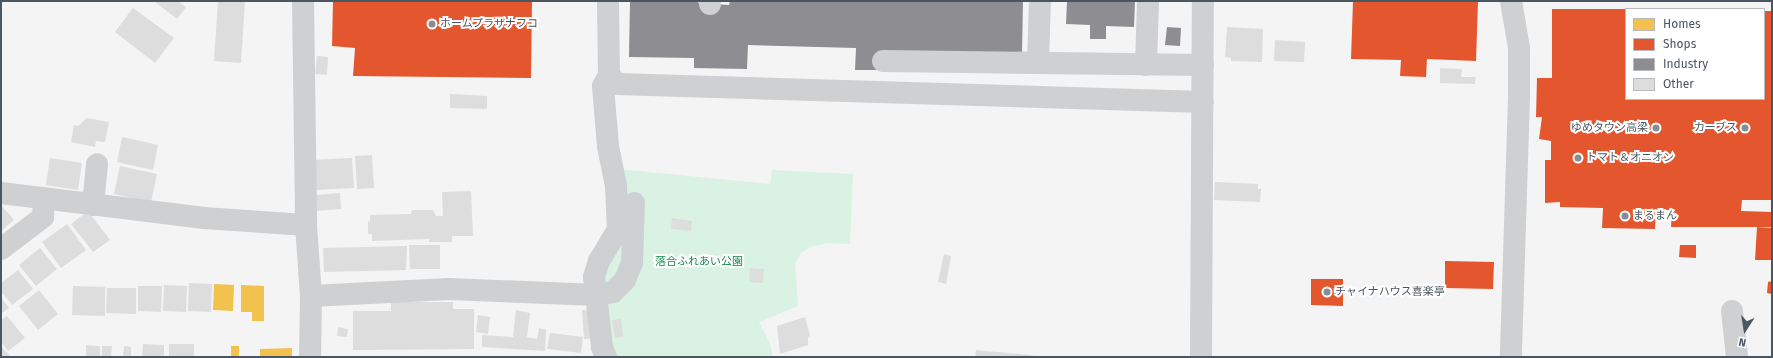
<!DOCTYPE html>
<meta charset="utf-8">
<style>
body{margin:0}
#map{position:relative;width:1773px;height:358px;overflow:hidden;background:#f4f4f4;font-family:"Fira Sans","Noto Sans JP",sans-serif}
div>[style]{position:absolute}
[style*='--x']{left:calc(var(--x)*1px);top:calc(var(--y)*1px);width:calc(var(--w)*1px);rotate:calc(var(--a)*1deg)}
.green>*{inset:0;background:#d9f2e3}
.homes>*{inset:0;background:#f2c14e}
.shops>*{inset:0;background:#e4572e}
.industry>*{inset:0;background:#8d8d92}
.building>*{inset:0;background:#ddddde}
.minor>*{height:22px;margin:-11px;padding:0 11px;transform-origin:11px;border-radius:11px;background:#ced0d2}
.dots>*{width:11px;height:11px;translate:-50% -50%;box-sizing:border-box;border:2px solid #fff;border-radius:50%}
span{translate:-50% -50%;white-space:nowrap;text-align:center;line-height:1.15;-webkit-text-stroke:4px #fff;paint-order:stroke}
.poi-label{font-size:11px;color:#4a5661}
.left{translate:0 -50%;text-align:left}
.right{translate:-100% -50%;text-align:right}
.park-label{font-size:11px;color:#17864f}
.frame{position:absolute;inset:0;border:2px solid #4a5661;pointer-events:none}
.legend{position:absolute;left:1625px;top:8px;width:140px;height:92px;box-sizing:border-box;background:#fff;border:1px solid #b7bbc0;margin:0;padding:5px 7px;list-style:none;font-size:12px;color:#4a5661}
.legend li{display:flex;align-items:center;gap:8px;height:20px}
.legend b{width:20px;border:1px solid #b7bbc0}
.north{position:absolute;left:1725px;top:310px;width:40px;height:40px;-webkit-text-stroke:3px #fff;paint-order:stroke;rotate:192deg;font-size:11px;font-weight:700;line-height:16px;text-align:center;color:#4a5661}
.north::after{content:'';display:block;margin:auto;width:14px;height:18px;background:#4a5661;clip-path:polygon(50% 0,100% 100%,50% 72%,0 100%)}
</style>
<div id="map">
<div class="green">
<div style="clip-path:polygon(618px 169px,770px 184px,772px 170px,853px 174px,850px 244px,827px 243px,810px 247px,801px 253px,795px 263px,798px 306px,759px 322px,770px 343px,773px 357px,611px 357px,603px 264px)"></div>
</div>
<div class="homes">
<div style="clip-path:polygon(214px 284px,234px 285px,233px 311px,213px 310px)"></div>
<div style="clip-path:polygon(241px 285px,264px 286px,264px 321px,252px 321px,252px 312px,241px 312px)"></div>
<div style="clip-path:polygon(231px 346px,239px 346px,239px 357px,231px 357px)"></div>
<div style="clip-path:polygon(292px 348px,292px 357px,260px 357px,260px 349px)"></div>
</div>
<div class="shops">
<div style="clip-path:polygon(333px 1px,532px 1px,531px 78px,353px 76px,355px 48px,332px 46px)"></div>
<div style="clip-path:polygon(1353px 1px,1478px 1px,1476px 61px,1427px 59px,1426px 77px,1400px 76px,1401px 60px,1351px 59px)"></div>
<div style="clip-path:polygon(1552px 9px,1626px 9px,1626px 99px,1764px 99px,1764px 11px,1772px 11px,1772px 200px,1742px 200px,1741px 211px,1772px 212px,1772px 227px,1671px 227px,1672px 210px,1656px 210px,1655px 229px,1602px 228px,1603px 208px,1560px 207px,1560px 202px,1545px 203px,1545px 160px,1551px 160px,1551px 141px,1539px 139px,1542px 117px,1536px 117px,1537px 78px,1552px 78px)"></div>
<div style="clip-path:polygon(1757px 227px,1772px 228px,1772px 260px,1755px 260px)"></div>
<div style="clip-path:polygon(1680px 245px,1696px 245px,1696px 258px,1679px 257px)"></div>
<div style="clip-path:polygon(1445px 261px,1494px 262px,1493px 289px,1445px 288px)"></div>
<div style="clip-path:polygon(1311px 279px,1343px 279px,1343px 306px,1311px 305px)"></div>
<div style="clip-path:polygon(1772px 281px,1772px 294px,1767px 293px,1768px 282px)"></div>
</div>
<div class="industry">
<div style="clip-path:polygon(630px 1px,699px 1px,698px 3px,729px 5px,730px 1px,1023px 1px,1022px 54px,883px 70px,855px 70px,856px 48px,748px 45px,747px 69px,694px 68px,694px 58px,629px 57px)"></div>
<div style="clip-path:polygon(1067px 1px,1135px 1px,1134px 27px,1106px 26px,1106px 39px,1090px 39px,1090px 25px,1066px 24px)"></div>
<div style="clip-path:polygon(1167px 27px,1181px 28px,1180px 46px,1165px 45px)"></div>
</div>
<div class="building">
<div style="clip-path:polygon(154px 1px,178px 1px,186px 7px,177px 19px)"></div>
<div style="clip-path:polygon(218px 1px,245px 1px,241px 63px,214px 61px)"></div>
<div style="clip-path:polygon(133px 8px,174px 38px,155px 63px,115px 32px)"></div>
<div style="clip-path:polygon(1227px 27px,1263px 29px,1262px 62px,1231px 61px,1231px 58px,1225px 57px)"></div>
<div style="clip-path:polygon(1275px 40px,1305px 42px,1304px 62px,1274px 61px)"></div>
<div style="clip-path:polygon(317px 56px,328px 57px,327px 75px,315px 74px)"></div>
<div style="clip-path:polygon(1440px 68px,1462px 69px,1461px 77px,1476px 77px,1475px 84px,1440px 83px)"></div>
<div style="clip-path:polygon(450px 94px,487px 96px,487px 109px,450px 108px)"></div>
<div style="clip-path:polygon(87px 118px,109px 122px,105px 142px,96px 141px,95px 147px,71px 142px,74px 125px,78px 126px)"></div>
<div style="clip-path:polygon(122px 137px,158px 145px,153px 170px,117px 162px)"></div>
<div style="clip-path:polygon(372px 155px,374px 188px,357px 189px,355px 156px)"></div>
<div style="clip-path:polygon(50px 158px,82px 163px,78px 190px,46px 185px)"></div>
<div style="clip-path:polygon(352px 158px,354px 188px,314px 190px,312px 160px)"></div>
<div style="clip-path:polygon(120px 166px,157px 174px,151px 202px,114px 194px)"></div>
<div style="clip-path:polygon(1215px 182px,1258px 184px,1258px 189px,1261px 189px,1260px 202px,1214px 200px)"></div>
<div style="clip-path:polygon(471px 191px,473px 236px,452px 236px,452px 242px,429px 242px,429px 239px,372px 241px,372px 234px,368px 234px,368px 222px,370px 221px,370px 215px,411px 214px,412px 210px,433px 210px,436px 216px,443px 216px,442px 192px)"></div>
<div style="clip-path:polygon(340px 193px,341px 209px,317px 211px,316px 195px)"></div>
<div style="clip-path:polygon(1px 205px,14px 220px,1px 231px)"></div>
<div style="clip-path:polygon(88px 211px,110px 240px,93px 252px,71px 224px)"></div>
<div style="clip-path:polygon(672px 218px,692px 221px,691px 231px,671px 229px)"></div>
<div style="clip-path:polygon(67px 224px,86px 250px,61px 268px,42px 242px)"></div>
<div style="clip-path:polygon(409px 245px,440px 245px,440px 269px,410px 269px)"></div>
<div style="clip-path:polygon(407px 246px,406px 270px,324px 272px,323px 248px)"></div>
<div style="clip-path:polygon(40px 248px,57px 269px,36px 286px,19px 265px)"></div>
<div style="clip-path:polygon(944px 254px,951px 256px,946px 284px,938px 282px)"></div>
<div style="clip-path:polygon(750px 268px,764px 269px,763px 283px,749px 282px)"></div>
<div style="clip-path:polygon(18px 270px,33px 289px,12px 305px,1px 291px,1px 283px)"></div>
<div style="clip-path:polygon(189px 283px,212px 284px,211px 312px,188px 311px)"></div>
<div style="clip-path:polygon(164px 285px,187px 286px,186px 312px,163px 311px)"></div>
<div style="clip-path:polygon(73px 286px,105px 287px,105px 316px,72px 315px)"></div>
<div style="clip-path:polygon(138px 286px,162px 286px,161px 312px,138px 311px)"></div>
<div style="clip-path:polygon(107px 288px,136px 288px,136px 314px,106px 313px)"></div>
<div style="clip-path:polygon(39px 290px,58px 314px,38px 330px,19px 306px)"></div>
<div style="clip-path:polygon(1px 297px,9px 308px,1px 314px)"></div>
<div style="clip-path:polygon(391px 302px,453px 302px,453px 309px,474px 309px,474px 349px,353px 350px,353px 311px,391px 311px)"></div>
<div style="clip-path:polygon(516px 310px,530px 313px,527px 337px,537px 339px,539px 328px,546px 330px,545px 351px,482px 347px,482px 335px,513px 337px)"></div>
<div style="clip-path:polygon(582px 310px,593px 310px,595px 339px,584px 339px)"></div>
<div style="clip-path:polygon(478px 315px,490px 317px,488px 334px,476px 332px)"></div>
<div style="clip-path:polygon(7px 316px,25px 338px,8px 351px,1px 342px,1px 320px)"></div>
<div style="clip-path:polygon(805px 317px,810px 336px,808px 337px,808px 345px,780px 354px,777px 326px)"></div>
<div style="clip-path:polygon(621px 319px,623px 337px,615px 338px,612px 320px)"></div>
<div style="clip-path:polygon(338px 327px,348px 329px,347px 337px,337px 336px)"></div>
<div style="clip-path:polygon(550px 333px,583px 337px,581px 353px,547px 349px)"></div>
<div style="clip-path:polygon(143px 344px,164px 345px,164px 357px,142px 357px)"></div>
<div style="clip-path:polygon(169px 344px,194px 344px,194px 357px,169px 357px)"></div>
<div style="clip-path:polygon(86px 345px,100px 346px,100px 357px,86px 357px)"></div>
<div style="clip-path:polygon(1px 346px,11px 357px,1px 357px)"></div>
<div style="clip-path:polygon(102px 346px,112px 346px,111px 357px,102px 357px)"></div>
<div style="clip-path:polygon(124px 346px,131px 347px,131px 357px,123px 357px)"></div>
<div style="clip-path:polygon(976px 350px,1040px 356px,1040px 357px,975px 357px)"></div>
</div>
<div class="minor">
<div style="--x:303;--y:1;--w:224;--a:89.2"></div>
<div style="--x:306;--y:225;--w:71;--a:86"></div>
<div style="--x:311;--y:296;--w:61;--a:90.9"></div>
<div style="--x:1511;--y:1;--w:48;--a:80.3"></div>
<div style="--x:1519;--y:48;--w:49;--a:90"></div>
<div style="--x:1519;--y:97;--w:260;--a:91.8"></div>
<div style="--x:710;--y:4;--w:3;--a:-90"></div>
<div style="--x:883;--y:61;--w:320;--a:0.7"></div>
<div style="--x:1038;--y:63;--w:62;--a:-88.2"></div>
<div style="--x:1146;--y:65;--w:64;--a:-88.2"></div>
<div style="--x:609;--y:75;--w:12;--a:48"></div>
<div style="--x:617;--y:84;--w:586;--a:1.76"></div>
<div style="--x:1;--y:193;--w:205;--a:7"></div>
<div style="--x:204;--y:218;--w:102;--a:3.9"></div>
<div style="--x:93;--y:205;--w:41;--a:-84.4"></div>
<div style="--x:1;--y:249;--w:53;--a:-37.3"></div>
<div style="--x:43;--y:217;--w:18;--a:-87"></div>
<div style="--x:311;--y:296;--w:138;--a:-2.9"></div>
<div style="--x:449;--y:289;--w:148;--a:2.3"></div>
<div style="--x:597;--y:295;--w:16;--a:-11"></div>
<div style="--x:613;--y:292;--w:17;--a:-45"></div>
<div style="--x:625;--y:280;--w:18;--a:-68"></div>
<div style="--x:632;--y:263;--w:60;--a:-88.1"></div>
<div style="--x:1732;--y:311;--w:46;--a:83.8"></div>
<div style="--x:606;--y:357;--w:11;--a:-112"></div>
<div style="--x:602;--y:347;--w:70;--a:-96.5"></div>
<div style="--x:594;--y:277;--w:17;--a:-73"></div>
<div style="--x:599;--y:261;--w:37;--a:-59"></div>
<div style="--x:618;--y:229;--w:43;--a:-92.7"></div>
<div style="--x:616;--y:186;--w:41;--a:-101.3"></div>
<div style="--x:608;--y:146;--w:60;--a:-94.8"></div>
<div style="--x:603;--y:86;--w:13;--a:-61"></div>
<div style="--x:609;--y:75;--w:74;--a:-90.8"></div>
<div style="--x:1201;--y:357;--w:356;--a:-89.7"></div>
</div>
<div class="dots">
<div style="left:432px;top:24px;background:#868d94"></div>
<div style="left:1656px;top:128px;background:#868d94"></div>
<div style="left:1745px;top:128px;background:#868d94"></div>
<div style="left:1578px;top:158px;background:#868d94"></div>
<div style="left:1625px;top:216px;background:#868d94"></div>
<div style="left:1327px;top:292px;background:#868d94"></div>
</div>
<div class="poi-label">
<span class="left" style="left:440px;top:24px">ホームプラザナフコ</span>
<span class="right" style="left:1648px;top:128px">ゆめタウン高梁</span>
<span class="right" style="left:1737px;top:128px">カーブス</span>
<span class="left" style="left:1586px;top:158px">トマト＆オニオン</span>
<span class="left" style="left:1633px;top:216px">まるまん</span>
<span class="left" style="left:1335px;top:292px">チャイナハウス喜楽亭</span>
</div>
<div class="park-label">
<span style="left:699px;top:262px">落合ふれあい公園</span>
</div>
<div class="frame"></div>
<ul class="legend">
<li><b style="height:11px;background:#f2c14e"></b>Homes</li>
<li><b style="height:11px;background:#e4572e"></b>Shops</li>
<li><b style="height:11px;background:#8d8d92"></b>Industry</li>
<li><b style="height:11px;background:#ddddde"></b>Other</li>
</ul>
<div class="north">N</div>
</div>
